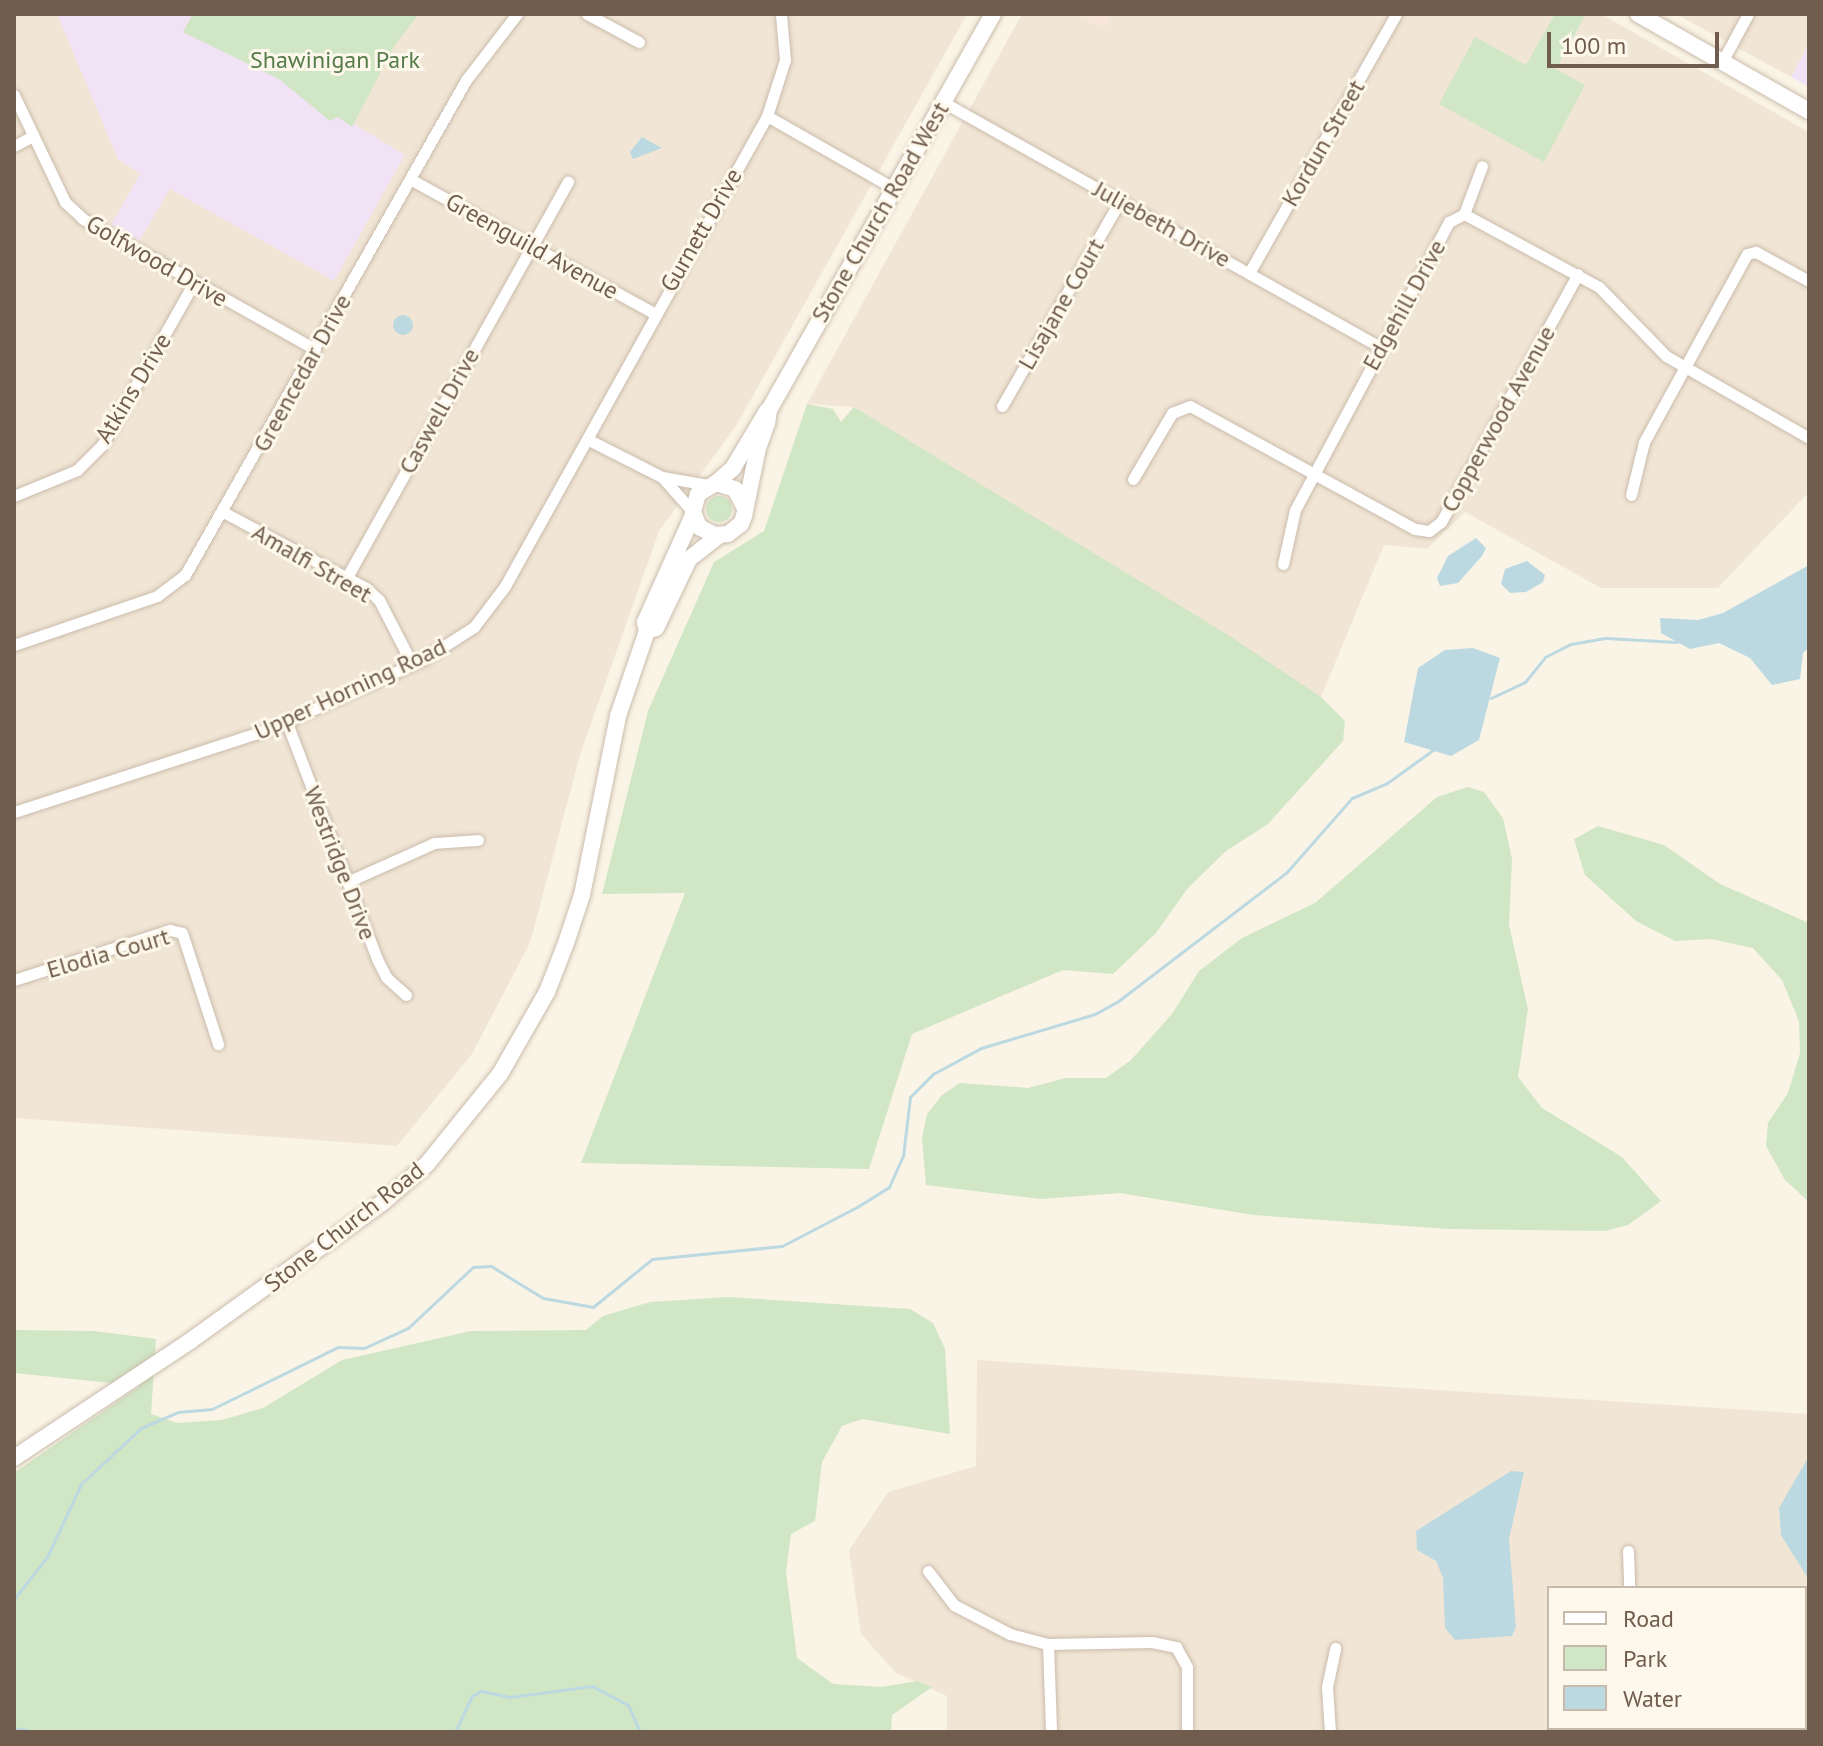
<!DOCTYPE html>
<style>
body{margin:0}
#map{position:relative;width:1823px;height:1746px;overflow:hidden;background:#faf4e6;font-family:"PT Sans",sans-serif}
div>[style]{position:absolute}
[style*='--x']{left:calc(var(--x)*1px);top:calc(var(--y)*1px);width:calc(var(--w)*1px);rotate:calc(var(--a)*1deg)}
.residential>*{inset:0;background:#f1e6d5}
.commercial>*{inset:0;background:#f9e6da}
.education>*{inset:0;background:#f1e2f6}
.green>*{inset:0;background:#d0e6c5}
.round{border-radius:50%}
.water>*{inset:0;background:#bcd9e2}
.stream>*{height:3px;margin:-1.5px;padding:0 1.5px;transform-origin:1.5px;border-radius:1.5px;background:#bcd9e2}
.roads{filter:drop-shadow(0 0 2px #cbbcad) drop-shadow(0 0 2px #cbbcad)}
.street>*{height:11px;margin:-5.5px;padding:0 5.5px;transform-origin:5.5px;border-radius:5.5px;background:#fff}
.secondary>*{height:16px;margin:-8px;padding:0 8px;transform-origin:8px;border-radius:8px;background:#fff}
span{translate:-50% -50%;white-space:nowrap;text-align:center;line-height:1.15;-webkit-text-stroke:6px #fdf8eb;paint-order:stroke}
.park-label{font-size:24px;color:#547b49}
.street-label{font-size:24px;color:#715d4d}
.frame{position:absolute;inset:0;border:16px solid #715d4d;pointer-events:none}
.legend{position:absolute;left:1547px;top:1586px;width:260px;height:144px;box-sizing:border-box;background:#fdf8eb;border:2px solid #c5baac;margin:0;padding:10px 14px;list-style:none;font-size:24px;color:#715d4d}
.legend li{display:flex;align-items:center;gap:16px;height:40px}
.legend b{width:40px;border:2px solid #c5baac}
.scale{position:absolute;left:1547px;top:32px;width:172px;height:36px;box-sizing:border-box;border:4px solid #715d4d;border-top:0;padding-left:10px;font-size:24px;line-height:28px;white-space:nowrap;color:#715d4d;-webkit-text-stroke:6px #fdf8eb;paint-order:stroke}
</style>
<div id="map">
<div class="residential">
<div style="clip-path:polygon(14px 14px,967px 14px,736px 426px,659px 531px,580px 755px,530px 943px,472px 1054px,397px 1146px,14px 1118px)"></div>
<div style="clip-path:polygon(1022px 14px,1078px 14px,1103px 28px,1112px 14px,1555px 14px,1527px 66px,1439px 104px,1556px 69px,1586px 14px,1601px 14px,1809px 132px,1809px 492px,1718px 588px,1601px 588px,1465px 512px,1427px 549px,1384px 545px,1321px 697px,854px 407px,807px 404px)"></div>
<div style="clip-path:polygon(1676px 14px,1809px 14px,1809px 44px,1791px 77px)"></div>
<div style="clip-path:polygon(evenodd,977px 1360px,1809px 1414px,1809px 1732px,947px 1732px,947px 1696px,896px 1673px,861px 1634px,849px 1550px,888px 1492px,976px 1466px,977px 1360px,1549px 1588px,1805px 1588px,1805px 1728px,1549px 1728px,1549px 1588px)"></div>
</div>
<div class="commercial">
<div style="clip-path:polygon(1078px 14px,1112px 14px,1103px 28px)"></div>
</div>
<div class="education">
<div style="clip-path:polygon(57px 14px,193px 14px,183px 32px,279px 79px,405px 155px,334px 281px,170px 189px,139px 241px,111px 225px,140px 174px,118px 159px)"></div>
<div style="clip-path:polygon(1809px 44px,1809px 87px,1791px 77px)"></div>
</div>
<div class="green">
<div style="clip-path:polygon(193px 14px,419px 14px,395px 45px,352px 127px,338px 117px,330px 121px,279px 79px,183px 32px)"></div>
<div style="clip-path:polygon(1555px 14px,1586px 14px,1556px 69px,1585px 85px,1544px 162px,1439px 104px,1475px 37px,1526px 65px)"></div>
<div style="clip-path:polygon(807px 404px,833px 409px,841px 422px,854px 407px,1225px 633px,1321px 697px,1345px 721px,1343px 741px,1268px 824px,1226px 851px,1187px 889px,1156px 933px,1113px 974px,1063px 970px,912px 1034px,869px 1169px,581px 1163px,685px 893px,602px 894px,648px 711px,714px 562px,764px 531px)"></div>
<div class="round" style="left:706px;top:496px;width:26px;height:26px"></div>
<div style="clip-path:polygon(1468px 787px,1484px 792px,1503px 818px,1512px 859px,1509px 925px,1528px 1009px,1518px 1077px,1542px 1108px,1622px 1157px,1661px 1201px,1628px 1225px,1605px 1231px,1448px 1229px,1253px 1215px,1120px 1193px,1041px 1199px,926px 1185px,922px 1138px,927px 1114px,942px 1095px,960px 1083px,1028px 1088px,1066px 1078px,1106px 1078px,1131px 1060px,1172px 1014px,1199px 971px,1242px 938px,1315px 903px,1437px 797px)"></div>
<div style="clip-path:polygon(1598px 826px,1664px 845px,1720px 884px,1809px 923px,1809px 1202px,1785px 1180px,1766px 1146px,1768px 1123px,1788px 1093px,1800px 1053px,1799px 1021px,1782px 980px,1753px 948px,1711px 939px,1675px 941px,1636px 921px,1585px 875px,1574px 839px)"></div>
<div style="clip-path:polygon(728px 1297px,910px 1309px,933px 1323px,945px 1349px,950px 1434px,862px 1419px,842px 1426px,822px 1462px,815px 1521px,791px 1534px,786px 1572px,797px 1658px,833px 1684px,881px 1687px,917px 1681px,932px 1687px,892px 1715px,891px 1732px,14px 1732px,14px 1473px,140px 1386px,14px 1373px,14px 1330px,94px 1331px,156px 1339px,151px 1414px,177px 1423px,222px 1420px,263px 1408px,342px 1360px,471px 1331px,586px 1330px,603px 1316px,650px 1302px)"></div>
</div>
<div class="water">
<div style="clip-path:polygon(642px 137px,662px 148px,633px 159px,630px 152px)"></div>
<div class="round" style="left:393px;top:315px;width:20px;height:20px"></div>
<div style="clip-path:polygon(1476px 538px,1486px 548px,1482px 556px,1458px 583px,1440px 586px,1437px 578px,1448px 556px)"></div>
<div style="clip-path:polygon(1527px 561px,1545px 575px,1543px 582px,1526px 592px,1510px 593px,1501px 584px,1505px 569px)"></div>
<div style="clip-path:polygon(1809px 565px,1809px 647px,1803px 653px,1800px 679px,1772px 685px,1750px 658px,1719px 643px,1690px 649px,1661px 633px,1660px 618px,1698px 620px,1723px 613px)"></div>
<div style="clip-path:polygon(1473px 648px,1500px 658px,1479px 740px,1451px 756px,1404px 742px,1418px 668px,1445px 650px)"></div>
<div style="clip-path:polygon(1809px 1456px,1809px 1580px,1781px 1535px,1779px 1508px)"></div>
<div style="clip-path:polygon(1511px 1471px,1524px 1472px,1509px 1539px,1516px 1627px,1512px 1636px,1455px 1640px,1445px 1628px,1443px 1578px,1436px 1561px,1417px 1550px,1416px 1531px)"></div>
</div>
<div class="stream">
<div style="--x:1491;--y:698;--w:38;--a:-25"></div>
<div style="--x:1525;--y:682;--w:32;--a:-51"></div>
<div style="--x:1545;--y:657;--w:29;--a:-27"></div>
<div style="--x:1571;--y:644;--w:36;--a:-10"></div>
<div style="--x:1606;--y:638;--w:71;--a:3.2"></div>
<div style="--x:14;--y:1599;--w:53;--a:-51.8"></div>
<div style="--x:47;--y:1557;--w:81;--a:-65"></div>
<div style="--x:81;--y:1484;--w:82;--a:-43"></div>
<div style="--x:141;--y:1428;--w:40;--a:-23.4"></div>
<div style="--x:178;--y:1412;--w:34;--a:-5"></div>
<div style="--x:212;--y:1409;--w:140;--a:-26.2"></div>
<div style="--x:338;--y:1347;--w:26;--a:2"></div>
<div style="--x:364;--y:1348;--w:48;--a:-24.4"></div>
<div style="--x:408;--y:1328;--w:89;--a:-43.2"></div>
<div style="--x:473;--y:1267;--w:18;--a:-3"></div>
<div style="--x:491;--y:1266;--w:61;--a:31.6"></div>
<div style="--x:543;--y:1298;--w:51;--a:10.2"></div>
<div style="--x:593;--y:1307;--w:76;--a:-39.1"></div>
<div style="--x:652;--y:1259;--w:131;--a:-5.7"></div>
<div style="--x:782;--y:1246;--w:85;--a:-27.5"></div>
<div style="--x:857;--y:1207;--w:38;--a:-32"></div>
<div style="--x:889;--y:1187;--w:34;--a:-66"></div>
<div style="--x:903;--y:1156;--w:59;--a:-83.2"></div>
<div style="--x:910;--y:1097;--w:33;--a:-45"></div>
<div style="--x:933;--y:1074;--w:55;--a:-28.4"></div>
<div style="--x:981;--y:1048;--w:119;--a:-16.6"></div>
<div style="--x:1095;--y:1014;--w:25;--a:-29"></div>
<div style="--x:1117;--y:1002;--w:213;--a:-37.4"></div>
<div style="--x:1286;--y:873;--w:100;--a:-48.7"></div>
<div style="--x:1352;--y:798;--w:38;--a:-23"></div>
<div style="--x:1387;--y:783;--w:57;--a:-35.7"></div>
<div style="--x:14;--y:1728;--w:23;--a:10"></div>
<div style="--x:455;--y:1732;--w:40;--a:-65"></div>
<div style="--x:472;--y:1696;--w:10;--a:-29"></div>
<div style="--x:481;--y:1691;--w:30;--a:12"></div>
<div style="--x:510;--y:1697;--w:83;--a:-7.6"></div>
<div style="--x:592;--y:1686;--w:41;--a:27.8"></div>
<div style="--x:628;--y:1705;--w:30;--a:66"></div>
</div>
<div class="roads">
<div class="street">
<div style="--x:587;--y:14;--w:59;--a:28.3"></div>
<div style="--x:1722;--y:62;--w:55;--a:-61.6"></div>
<div style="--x:14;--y:95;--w:119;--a:64.5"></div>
<div style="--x:65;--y:202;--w:25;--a:43"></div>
<div style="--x:83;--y:219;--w:266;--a:29.3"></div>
<div style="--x:943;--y:102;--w:501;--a:29.28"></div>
<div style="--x:767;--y:116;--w:145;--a:29.7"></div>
<div style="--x:14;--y:146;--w:19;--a:-28"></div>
<div style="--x:410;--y:179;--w:278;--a:28.8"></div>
<div style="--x:1464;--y:214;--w:51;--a:-69.4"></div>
<div style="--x:1249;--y:273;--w:298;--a:-60.4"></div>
<div style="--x:1002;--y:406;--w:237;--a:-60.1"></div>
<div style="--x:587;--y:439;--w:84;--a:26.9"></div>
<div style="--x:662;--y:477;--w:48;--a:9.7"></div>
<div style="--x:662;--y:477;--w:47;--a:48.5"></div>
<div style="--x:1133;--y:479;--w:77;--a:-59.4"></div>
<div style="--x:1172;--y:413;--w:19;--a:-21"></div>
<div style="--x:1190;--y:406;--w:256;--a:28.7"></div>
<div style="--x:1415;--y:529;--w:14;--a:8"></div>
<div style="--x:1429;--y:531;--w:15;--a:-37"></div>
<div style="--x:1441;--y:522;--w:283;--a:-61.1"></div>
<div style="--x:1631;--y:495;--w:55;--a:-76.2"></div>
<div style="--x:1644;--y:442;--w:214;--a:-61.3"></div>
<div style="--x:1747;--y:254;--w:9;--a:-13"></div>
<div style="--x:1756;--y:252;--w:60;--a:28.7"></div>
<div style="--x:14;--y:496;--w:68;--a:-22.4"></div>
<div style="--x:77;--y:470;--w:35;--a:-45"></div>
<div style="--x:102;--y:445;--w:185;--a:-60.5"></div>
<div style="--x:225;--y:513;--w:160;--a:28"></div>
<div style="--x:366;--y:588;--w:18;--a:43"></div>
<div style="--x:379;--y:600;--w:72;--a:62.7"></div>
<div style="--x:1283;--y:564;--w:55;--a:-77.5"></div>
<div style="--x:1295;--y:510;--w:327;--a:-61.9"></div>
<div style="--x:1449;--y:222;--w:17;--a:-28"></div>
<div style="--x:1464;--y:214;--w:153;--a:28.4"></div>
<div style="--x:1599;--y:287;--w:96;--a:45.8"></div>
<div style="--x:1666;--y:356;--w:165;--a:29.8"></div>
<div style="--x:347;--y:577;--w:453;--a:-60.8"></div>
<div style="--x:14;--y:645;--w:151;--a:-18.9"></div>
<div style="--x:157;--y:596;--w:35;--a:-37"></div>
<div style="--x:185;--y:575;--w:569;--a:-60.42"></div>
<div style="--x:466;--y:80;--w:83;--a:-52.3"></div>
<div style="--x:287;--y:723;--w:253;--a:69.1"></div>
<div style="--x:377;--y:959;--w:20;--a:63"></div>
<div style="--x:386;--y:977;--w:27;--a:42"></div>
<div style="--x:14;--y:812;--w:269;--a:-18"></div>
<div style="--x:270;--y:729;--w:169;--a:-24.4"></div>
<div style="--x:424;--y:659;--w:59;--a:-32.6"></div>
<div style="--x:474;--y:627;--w:51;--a:-52.9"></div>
<div style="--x:505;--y:586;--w:538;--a:-60.86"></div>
<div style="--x:767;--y:116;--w:59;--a:-72.2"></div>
<div style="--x:785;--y:60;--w:46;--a:-95"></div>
<div style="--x:347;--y:882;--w:95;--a:-24.1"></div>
<div style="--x:434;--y:843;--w:44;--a:-3.9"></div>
<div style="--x:14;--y:980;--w:164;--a:-17.8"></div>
<div style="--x:170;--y:930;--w:12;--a:14"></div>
<div style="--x:182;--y:933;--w:117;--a:72"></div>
<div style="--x:1628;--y:1551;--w:37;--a:88"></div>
<div style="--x:928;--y:1571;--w:43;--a:52.6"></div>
<div style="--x:954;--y:1605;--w:63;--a:27.4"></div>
<div style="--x:1010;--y:1634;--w:39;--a:15"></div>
<div style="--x:1048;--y:1644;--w:104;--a:-1.1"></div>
<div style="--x:1152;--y:1642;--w:25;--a:12"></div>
<div style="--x:1176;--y:1647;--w:23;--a:61"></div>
<div style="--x:1187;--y:1667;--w:65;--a:90"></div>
<div style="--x:1048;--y:1644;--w:88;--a:88"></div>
<div style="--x:1676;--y:1728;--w:4;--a:63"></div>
<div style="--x:1330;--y:1732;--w:45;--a:-93.8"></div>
<div style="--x:1327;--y:1687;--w:40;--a:-78"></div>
</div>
<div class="secondary">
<div style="--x:1638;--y:14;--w:197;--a:29.6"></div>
<div style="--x:716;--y:483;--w:23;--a:-41"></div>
<div style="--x:733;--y:468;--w:66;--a:-59.2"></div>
<div style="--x:745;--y:508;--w:21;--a:-118"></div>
<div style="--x:735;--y:489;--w:20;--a:-162"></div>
<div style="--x:716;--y:483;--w:21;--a:149"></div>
<div style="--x:698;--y:494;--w:19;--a:106"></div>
<div style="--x:693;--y:512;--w:16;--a:68"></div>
<div style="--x:699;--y:527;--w:18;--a:27"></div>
<div style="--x:715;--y:535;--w:13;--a:-4"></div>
<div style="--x:728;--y:534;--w:16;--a:-38"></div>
<div style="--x:741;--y:524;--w:9;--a:-69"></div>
<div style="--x:744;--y:516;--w:69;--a:-78.4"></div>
<div style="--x:758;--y:448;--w:27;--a:-70"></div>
<div style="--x:767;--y:423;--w:13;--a:-81"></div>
<div style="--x:769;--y:410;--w:455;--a:-60.5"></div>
<div style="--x:647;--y:631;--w:9;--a:-18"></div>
<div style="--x:656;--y:628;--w:76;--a:-64.4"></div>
<div style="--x:689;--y:559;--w:39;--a:-38"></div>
<div style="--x:14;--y:1458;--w:211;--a:-33.6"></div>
<div style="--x:190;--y:1341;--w:236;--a:-35.7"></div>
<div style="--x:382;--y:1203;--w:60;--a:-40.9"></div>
<div style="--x:427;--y:1164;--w:116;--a:-51"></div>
<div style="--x:500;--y:1074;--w:95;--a:-60.2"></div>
<div style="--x:547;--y:992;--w:53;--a:-68.8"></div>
<div style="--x:566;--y:943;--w:51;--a:-71.6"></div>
<div style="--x:582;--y:895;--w:183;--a:-78.6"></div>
<div style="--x:618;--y:716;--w:90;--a:-71.2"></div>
<div style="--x:647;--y:631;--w:9;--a:-103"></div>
<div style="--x:645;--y:622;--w:117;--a:-65.8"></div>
</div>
</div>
<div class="park-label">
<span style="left:335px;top:60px">Shawinigan Park</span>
</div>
<div class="street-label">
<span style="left:1323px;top:143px;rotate:-60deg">Kordun Street</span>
<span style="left:880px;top:212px;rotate:-60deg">Stone Church Road West</span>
<span style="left:1162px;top:224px;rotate:29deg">Juliebeth Drive</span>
<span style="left:701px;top:230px;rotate:-60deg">Gurnett Drive</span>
<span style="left:532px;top:246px;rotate:29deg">Greenguild Avenue</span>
<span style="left:157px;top:261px;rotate:30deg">Golfwood Drive</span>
<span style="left:1061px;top:304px;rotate:-60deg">Lisajane Court</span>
<span style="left:1404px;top:305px;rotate:-61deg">Edgehill Drive</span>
<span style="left:302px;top:373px;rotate:-61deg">Greencedar Drive</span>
<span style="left:133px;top:388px;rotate:-59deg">Atkins Drive</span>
<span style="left:439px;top:411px;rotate:-61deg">Caswell Drive</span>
<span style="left:1498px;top:419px;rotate:-61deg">Copperwood Avenue</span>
<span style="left:312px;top:563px;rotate:30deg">Amalfi Street</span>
<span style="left:350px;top:689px;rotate:-25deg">Upper Horning Road</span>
<span style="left:340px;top:863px;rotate:69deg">Westridge Drive</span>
<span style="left:108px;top:953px;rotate:-16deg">Elodia Court</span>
<span style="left:344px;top:1227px;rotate:-38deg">Stone Church Road</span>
</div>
<div class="frame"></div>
<ul class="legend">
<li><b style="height:10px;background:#fff"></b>Road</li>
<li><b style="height:22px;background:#d0e6c5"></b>Park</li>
<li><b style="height:22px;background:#bcd9e2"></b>Water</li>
</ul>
<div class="scale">100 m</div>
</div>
